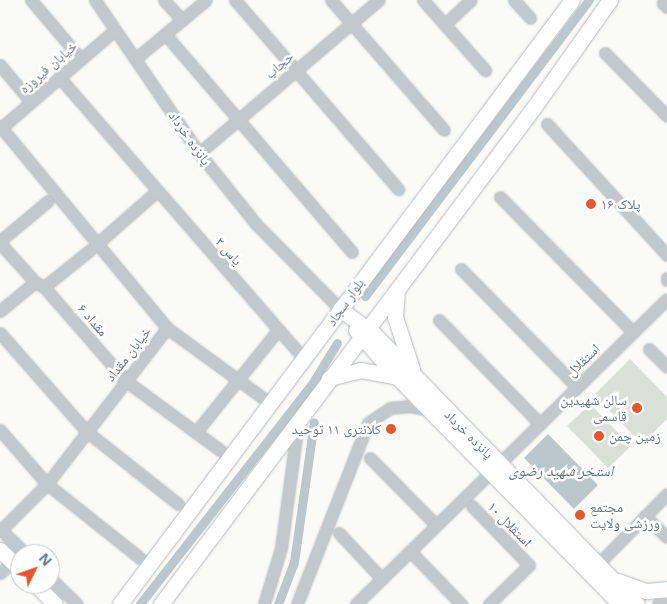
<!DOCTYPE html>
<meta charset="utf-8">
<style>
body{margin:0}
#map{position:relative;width:667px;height:604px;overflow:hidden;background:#fafaf8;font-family:"Noto Sans","Noto Naskh Arabic",sans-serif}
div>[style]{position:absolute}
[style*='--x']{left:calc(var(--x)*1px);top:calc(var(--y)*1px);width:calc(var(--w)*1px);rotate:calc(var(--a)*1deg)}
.green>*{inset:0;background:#dadfd7}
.water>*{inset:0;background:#bbc7cb}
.canal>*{height:9px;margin:-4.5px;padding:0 4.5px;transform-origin:4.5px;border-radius:4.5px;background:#bbc7cb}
.roads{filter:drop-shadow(0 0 1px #b5babe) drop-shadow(0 0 1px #b5babe)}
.minor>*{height:11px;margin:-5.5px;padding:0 5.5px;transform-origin:5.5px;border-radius:5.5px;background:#c3c8cc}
.major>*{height:15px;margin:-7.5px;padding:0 7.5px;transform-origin:7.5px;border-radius:7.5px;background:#fff}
.dots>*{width:14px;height:14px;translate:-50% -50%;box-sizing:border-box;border:2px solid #fff;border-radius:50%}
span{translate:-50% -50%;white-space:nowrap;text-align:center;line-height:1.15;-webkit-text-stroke:5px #fff;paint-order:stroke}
.street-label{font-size:14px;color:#657683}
.poi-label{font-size:14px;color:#657683}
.left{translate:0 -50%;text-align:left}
.right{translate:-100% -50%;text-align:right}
.water-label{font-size:15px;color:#60757c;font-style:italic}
.north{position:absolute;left:10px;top:544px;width:50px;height:50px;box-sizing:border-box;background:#fff;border:1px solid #c1c8cd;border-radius:50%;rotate:48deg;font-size:14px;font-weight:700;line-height:20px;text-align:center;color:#657683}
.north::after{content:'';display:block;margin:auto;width:18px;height:22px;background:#e4572e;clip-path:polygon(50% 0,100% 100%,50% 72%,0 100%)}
</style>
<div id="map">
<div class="green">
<div style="clip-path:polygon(630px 359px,667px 397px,667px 419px,642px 444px,594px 395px)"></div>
<div style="clip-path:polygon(590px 404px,631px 446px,608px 468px,567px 426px)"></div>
</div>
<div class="water">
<div style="clip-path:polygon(548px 434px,598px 485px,574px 509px,524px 458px)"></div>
</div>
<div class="canal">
<div style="--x:365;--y:296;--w:371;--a:-52.9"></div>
<div style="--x:140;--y:604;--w:279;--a:-52"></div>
<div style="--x:312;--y:384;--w:48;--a:-58.6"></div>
<div style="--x:278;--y:604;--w:45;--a:-69.1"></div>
<div style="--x:294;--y:562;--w:141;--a:-81.9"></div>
</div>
<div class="roads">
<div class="minor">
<div style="--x:31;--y:0;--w:77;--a:49.7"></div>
<div style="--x:95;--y:0;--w:185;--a:55.8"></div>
<div style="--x:199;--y:153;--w:91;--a:51.2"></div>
<div style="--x:256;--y:224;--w:120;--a:45.3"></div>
<div style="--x:164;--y:0;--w:27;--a:48"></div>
<div style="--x:235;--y:0;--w:250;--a:49.2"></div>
<div style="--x:331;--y:0;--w:172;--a:49"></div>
<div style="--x:423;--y:0;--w:94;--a:48.5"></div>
<div style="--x:514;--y:0;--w:24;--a:48"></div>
<div style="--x:665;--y:0;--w:4;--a:124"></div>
<div style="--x:663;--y:3;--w:6;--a:45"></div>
<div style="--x:445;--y:24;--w:35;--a:-43"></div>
<div style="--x:165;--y:34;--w:287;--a:49.4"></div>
<div style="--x:605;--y:53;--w:88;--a:45.5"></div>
<div style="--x:135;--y:59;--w:92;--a:-39.7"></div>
<div style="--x:0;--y:65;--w:48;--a:50"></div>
<div style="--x:59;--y:77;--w:363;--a:49"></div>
<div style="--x:547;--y:124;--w:178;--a:47.5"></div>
<div style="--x:0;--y:126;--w:262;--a:50.4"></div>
<div style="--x:167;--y:328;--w:197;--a:127.6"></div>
<div style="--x:47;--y:484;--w:66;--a:135"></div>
<div style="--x:1;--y:128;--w:150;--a:-40.7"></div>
<div style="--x:199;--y:153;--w:236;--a:-40.4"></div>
<div style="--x:500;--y:197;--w:190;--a:45.4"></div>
<div style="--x:0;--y:241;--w:62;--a:-39.8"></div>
<div style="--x:99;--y:242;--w:77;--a:-41.3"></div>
<div style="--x:0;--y:243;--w:52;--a:48.1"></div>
<div style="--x:35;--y:282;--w:10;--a:29"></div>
<div style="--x:44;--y:287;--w:125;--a:48.9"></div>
<div style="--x:126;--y:381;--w:117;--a:36.3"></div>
<div style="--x:461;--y:269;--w:165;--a:45.5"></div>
<div style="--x:667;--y:278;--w:2;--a:90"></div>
<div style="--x:44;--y:287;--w:59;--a:-38.8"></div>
<div style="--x:0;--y:311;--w:45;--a:-39.6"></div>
<div style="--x:439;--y:320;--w:145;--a:45.8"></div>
<div style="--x:167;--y:328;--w:119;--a:36.1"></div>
<div style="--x:0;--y:333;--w:130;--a:48.7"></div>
<div style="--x:86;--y:431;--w:117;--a:38.4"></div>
<div style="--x:649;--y:349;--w:25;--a:45"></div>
<div style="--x:0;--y:430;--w:72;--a:49"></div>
<div style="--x:47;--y:484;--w:119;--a:38.5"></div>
<div style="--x:196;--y:432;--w:131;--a:-51.2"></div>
<div style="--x:370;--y:458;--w:94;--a:45.4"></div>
<div style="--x:499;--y:464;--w:235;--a:-44.5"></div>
<div style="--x:472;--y:506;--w:82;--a:46"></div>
<div style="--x:529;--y:565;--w:56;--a:135.7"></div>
<div style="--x:645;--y:516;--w:30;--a:44"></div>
<div style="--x:0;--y:529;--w:36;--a:44"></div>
<div style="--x:339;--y:533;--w:63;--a:46.9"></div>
<div style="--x:410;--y:551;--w:74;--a:46.1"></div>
<div style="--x:598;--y:564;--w:98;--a:-45.4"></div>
<div style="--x:0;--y:573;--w:18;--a:-43"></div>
<div style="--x:50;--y:578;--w:37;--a:44"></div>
<div style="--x:264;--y:604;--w:59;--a:-73.1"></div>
<div style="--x:281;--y:548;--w:127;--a:-82.3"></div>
<div style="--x:297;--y:604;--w:194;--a:-68.6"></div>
<div style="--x:368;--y:423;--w:27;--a:-34"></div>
<div style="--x:390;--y:408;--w:20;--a:-6"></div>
<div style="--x:410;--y:406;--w:19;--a:12"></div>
<div style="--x:356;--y:604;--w:189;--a:-44.4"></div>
<div style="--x:658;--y:604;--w:12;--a:-42"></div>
</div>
<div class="major">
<div style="--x:397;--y:290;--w:27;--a:94"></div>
<div style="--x:395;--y:317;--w:55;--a:71.9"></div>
<div style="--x:340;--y:309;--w:42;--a:36.3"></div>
<div style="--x:374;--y:334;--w:377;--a:45.8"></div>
<div style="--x:356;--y:330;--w:61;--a:49"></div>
<div style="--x:396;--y:376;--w:320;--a:45.5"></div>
<div style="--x:329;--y:378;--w:32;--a:-14"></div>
<div style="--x:360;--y:370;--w:36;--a:10"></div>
<div style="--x:0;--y:550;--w:28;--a:44"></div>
<div style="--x:618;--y:581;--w:30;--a:20"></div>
<div style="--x:646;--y:591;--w:21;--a:-5"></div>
<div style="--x:35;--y:584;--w:28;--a:45"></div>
<div style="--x:120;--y:604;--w:754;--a:-53.19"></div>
<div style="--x:161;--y:604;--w:618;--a:-53.09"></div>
<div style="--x:532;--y:110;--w:135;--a:-54.7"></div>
</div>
</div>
<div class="dots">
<div style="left:591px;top:204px;background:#e4572e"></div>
<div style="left:637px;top:408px;background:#e4572e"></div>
<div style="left:391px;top:429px;background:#e4572e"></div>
<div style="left:599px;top:436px;background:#e4572e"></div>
<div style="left:580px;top:515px;background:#e4572e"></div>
</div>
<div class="street-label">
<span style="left:279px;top:65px;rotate:-41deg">حجاب</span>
<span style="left:48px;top:67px;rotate:-41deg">خیابان فیروزه</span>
<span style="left:190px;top:138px;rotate:55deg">پانزده خرداد</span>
<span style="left:229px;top:251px;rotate:49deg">یاس ۲</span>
<span style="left:345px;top:302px;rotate:-55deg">بلوار سجاد</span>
<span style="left:93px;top:320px;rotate:49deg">مقداد ۶</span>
<span style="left:128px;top:354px;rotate:-52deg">خیابان مقداد</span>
<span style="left:583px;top:360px;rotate:-44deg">استقلال</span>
<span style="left:469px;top:434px;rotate:45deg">پانزده خرداد</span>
<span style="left:510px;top:524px;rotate:46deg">استقلال ۱۰</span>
</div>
<div class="poi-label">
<span class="left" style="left:601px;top:204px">پلاک ۱۶</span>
<span class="right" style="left:627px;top:408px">سالن شهیدین<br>قاسمی</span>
<span class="right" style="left:381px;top:429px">کلانتری ۱۱ توحید</span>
<span class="left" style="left:609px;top:436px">زمین چمن</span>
<span class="left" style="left:590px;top:515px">مجتمع<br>ورزشی ولایت</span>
</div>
<div class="water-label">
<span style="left:561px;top:471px">استخر شهید رضوی</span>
</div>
<div class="north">N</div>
</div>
